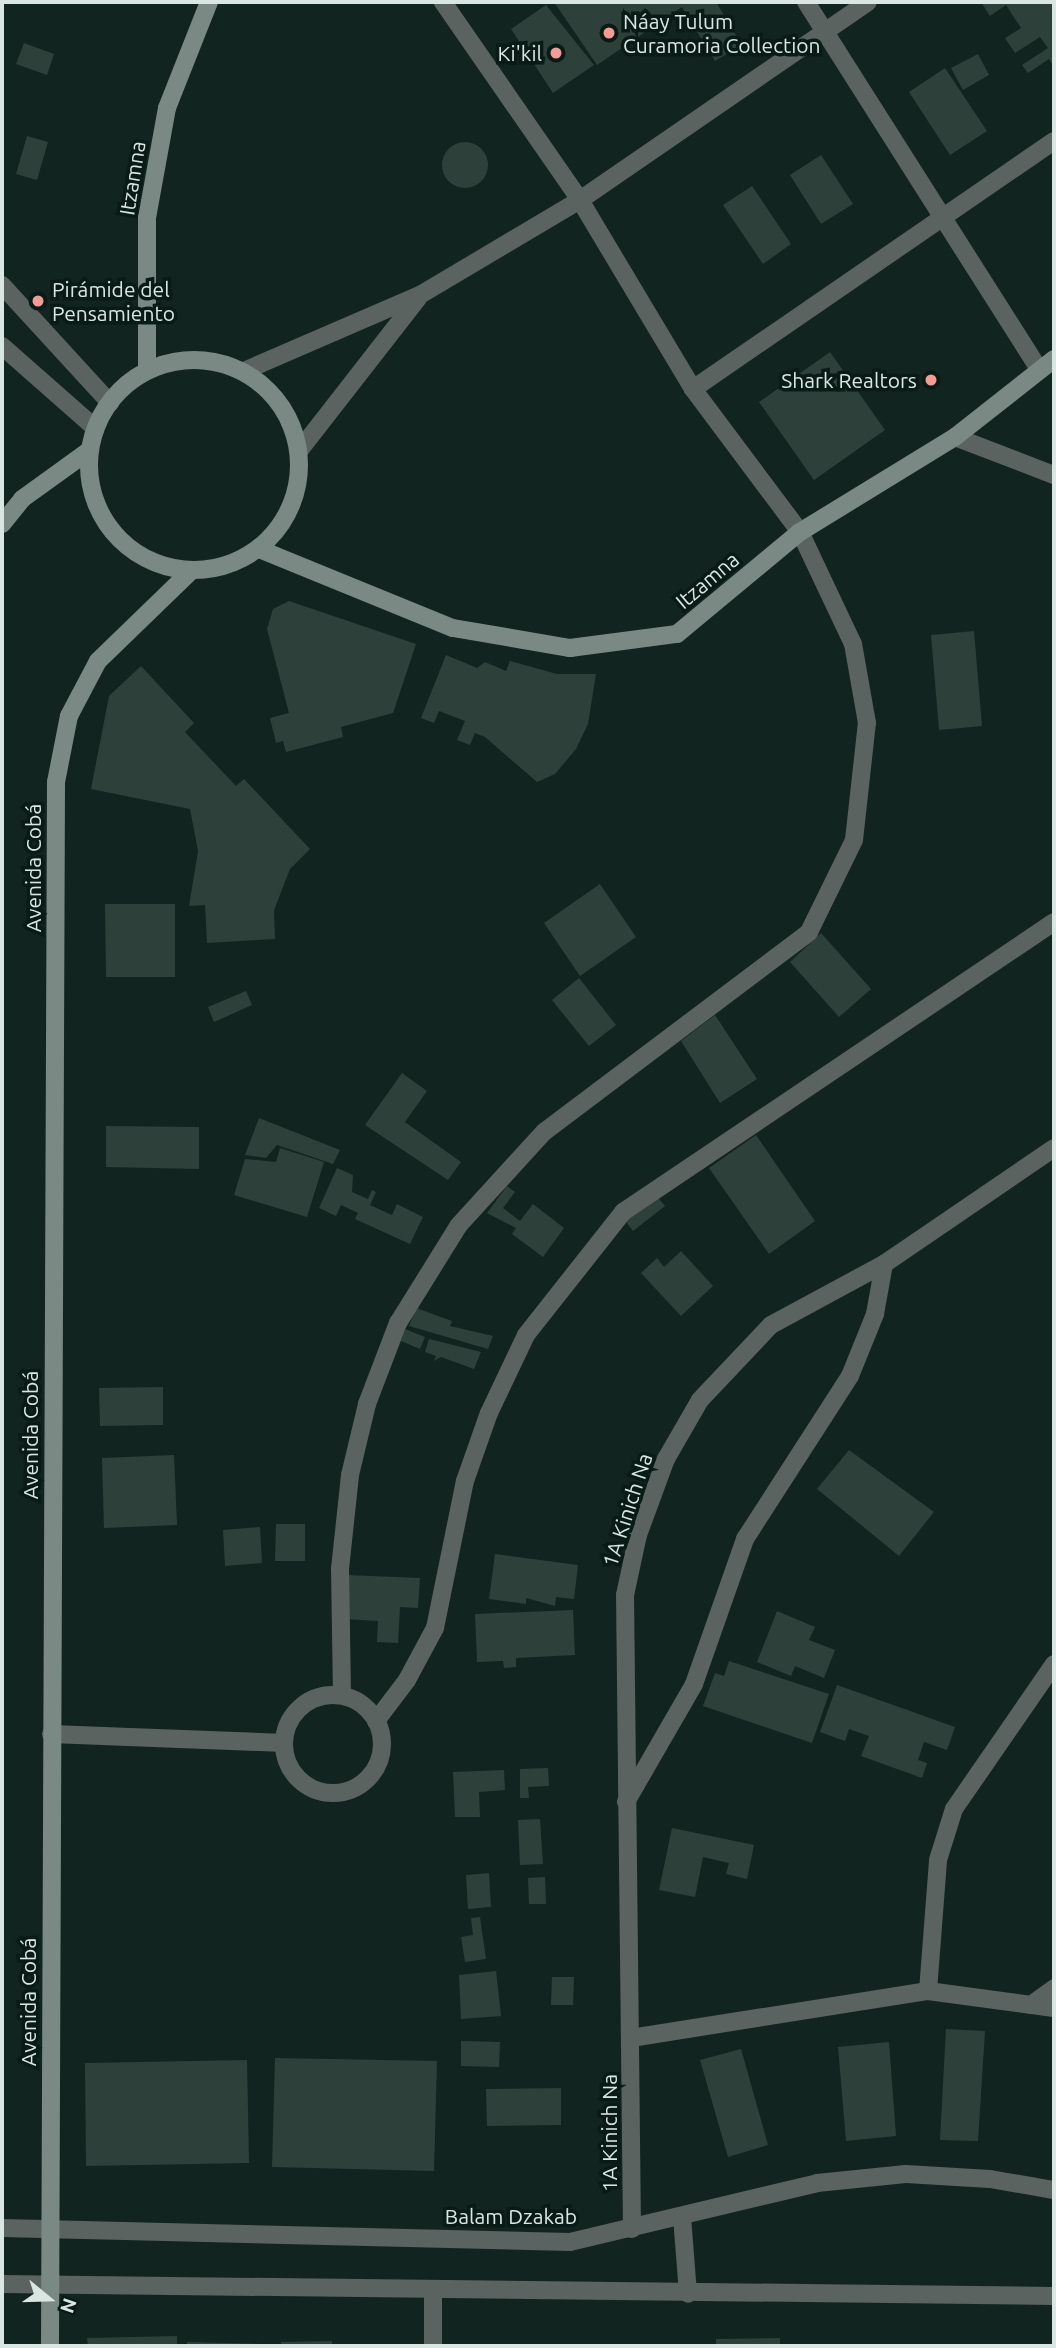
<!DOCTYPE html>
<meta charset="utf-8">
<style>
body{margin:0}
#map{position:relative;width:1056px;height:2348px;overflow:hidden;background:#12241f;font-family:Ubuntu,sans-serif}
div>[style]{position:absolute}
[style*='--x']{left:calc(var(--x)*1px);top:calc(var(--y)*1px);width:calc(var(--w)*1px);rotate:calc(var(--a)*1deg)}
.building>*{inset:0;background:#2d403a}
.round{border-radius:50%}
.street>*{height:18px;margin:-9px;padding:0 9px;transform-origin:9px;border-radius:9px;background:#5a6360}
.street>.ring{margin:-9px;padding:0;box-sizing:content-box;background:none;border:18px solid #5a6360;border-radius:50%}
.secondary>*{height:18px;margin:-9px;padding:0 9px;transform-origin:9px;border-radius:9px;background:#7b8984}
.secondary>.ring{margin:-9px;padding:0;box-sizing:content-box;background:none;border:18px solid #7b8984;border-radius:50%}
.dots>*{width:19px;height:19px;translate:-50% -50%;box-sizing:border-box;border:4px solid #081b16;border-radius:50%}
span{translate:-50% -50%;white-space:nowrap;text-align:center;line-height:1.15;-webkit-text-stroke:7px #081b16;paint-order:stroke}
.poi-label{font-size:21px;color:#dae6e2}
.left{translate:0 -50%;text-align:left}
.right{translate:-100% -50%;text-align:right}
.street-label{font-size:21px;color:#dae6e2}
.frame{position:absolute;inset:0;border:4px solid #dae6e2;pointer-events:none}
.north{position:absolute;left:14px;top:2264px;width:70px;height:70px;-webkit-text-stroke:5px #081b16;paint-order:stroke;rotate:109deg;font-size:19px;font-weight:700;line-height:28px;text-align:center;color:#dae6e2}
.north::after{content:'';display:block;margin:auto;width:24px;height:32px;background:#dae6e2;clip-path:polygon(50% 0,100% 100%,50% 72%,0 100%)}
</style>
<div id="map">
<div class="building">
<div style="clip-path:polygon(554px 2px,716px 2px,742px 45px,715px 61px,682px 7px,597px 65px)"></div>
<div style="clip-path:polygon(981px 2px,1054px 2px,1054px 67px,1049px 59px,1028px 73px,1022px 65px,1048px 48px,1040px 37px,1015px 53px,1005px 38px,1021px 28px,1006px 5px,990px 16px)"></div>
<div style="clip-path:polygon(546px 5px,594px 65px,553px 93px,511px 29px)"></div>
<div style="clip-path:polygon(24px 43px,54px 54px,47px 75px,16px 64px)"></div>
<div style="clip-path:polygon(978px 54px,989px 75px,963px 90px,951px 68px)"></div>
<div style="clip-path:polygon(945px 68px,987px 131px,950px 155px,909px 92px)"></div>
<div style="clip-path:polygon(27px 136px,48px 142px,37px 180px,16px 174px)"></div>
<div class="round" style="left:442px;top:142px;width:46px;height:46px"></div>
<div style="clip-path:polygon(821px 155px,853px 204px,821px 224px,790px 175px)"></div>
<div style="clip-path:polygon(752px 186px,791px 244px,763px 264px,723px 205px)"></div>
<div style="clip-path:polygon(830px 352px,885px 430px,814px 480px,759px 402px)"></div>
<div style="clip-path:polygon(289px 601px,416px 644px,393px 713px,341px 727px,343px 737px,286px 752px,283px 741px,276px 743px,270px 718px,289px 713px,267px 629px,273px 609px)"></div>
<div style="clip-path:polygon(974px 631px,982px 726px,939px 730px,931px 635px)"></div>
<div style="clip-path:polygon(446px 655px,477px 668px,485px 662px,506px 671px,510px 661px,557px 674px,596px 674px,588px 724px,576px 749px,555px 774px,537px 782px,485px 737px,475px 733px,470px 745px,457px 740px,465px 721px,439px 711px,434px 723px,421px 718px)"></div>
<div style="clip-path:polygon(141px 666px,194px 723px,185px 732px,236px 786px,244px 779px,310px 849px,290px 869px,274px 910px,275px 939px,207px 943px,205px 905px,189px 906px,198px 851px,190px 809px,91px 789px,109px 696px)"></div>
<div style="clip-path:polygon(600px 884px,636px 937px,580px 976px,544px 923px)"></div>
<div style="clip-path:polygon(105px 904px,175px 904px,175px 977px,106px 977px)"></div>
<div style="clip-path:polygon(821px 933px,871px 989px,839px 1017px,790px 962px)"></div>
<div style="clip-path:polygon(579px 978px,616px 1025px,589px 1046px,552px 1000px)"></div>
<div style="clip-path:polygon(246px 991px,252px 1005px,214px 1022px,208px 1007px)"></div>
<div style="clip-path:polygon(715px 1015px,757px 1079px,720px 1103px,681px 1041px)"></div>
<div style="clip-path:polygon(402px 1073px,427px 1091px,405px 1122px,461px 1162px,448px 1180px,365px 1125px)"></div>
<div style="clip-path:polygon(259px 1118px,340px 1150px,333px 1164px,277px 1145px,266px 1158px,245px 1155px)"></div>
<div style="clip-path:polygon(106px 1126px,199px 1127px,199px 1169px,106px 1167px)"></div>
<div style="clip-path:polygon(756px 1135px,815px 1221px,769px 1254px,709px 1168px)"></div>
<div style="clip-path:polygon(280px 1148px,324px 1162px,307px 1217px,234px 1195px,245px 1159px,276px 1162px)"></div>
<div style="clip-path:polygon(337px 1168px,353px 1175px,352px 1192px,368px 1199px,372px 1190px,376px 1192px,370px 1205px,392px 1215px,397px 1204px,423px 1217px,410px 1244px,355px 1219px,358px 1213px,341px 1205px,336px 1216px,319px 1208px)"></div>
<div style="clip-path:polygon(507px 1186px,515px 1192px,503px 1208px,520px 1221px,533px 1204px,564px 1228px,543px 1257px,512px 1234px,516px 1228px,487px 1213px)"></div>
<div style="clip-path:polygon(655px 1194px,665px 1206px,633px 1231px,624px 1219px)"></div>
<div style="clip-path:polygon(681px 1251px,713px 1286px,681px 1316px,641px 1273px,657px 1258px,664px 1267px)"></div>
<div style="clip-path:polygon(416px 1308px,452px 1321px,450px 1326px,493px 1336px,488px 1349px,409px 1326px)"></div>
<div style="clip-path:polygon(405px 1329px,425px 1337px,420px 1349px,401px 1341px)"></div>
<div style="clip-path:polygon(429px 1339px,481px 1352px,474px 1369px,441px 1357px,434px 1361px,436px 1356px,425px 1352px)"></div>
<div style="clip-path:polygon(163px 1387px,163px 1425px,100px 1426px,99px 1388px)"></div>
<div style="clip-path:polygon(849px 1450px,934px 1512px,899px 1556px,817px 1489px)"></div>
<div style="clip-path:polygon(174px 1455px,177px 1525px,104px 1528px,102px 1458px)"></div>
<div style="clip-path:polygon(276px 1524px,305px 1524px,305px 1561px,275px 1561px)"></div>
<div style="clip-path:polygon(260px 1527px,262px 1563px,225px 1566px,223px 1530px)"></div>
<div style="clip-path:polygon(495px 1554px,578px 1565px,574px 1599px,556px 1597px,555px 1606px,526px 1598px,526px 1604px,489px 1599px)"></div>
<div style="clip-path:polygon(347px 1575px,420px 1578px,418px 1608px,400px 1607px,398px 1643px,377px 1642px,378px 1621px,344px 1619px)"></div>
<div style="clip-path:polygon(573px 1610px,575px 1655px,516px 1658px,516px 1667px,504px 1668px,503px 1661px,477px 1662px,475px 1614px)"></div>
<div style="clip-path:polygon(777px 1611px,815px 1627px,809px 1640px,835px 1650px,824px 1678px,795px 1666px,791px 1676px,757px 1662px)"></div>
<div style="clip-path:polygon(729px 1661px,829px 1694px,812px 1743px,703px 1706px,715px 1673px,724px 1676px)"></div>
<div style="clip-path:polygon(837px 1685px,955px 1727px,947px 1750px,924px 1742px,918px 1760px,927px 1763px,922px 1778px,861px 1756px,869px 1736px,849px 1729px,845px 1741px,820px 1732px)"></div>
<div style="clip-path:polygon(548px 1768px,549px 1786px,528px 1787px,529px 1798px,520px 1798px,520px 1769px)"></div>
<div style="clip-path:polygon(504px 1770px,505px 1790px,479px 1792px,480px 1817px,455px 1817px,453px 1772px)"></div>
<div style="clip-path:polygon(540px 1819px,543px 1864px,520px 1865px,518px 1820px)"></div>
<div style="clip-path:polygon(672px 1828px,754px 1845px,747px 1879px,726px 1874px,729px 1863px,703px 1857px,695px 1897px,659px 1890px)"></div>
<div style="clip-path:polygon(489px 1873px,491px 1907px,468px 1909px,466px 1875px)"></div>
<div style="clip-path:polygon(545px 1877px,546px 1904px,529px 1904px,528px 1878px)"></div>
<div style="clip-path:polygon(480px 1917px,486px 1959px,465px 1962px,461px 1937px,473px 1935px,471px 1918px)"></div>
<div style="clip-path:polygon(496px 1971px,501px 2016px,461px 2019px,459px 1975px)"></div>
<div style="clip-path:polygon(552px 1977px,574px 1977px,573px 2005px,551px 2005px)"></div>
<div style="clip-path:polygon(946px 2029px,985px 2031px,978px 2141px,940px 2140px)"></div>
<div style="clip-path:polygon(461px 2041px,500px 2042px,499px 2067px,461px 2066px)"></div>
<div style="clip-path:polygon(889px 2042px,896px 2136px,846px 2141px,838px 2047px)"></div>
<div style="clip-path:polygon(741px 2049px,768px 2145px,728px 2157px,700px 2060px)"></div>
<div style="clip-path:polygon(275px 2058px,437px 2061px,434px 2171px,272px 2167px)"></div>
<div style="clip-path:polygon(247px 2060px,249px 2163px,86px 2166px,85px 2063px)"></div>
<div style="clip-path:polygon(561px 2088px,561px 2125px,487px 2126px,486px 2089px)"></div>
<div style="clip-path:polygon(177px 2336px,177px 2346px,88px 2346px,87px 2338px)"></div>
<div style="clip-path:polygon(780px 2338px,780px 2346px,716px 2346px,716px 2339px)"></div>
<div style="clip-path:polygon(332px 2341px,332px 2346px,281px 2346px,281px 2342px)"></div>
<div style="clip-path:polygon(187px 2342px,262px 2344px,262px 2346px,187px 2346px)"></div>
</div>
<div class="street">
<div style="--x:806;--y:2;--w:432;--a:57.6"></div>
<div style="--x:2;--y:285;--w:160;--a:47.5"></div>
<div style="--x:2;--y:346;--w:123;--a:41.4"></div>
<div style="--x:244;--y:371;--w:192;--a:-23.4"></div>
<div style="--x:420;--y:295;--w:186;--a:-30.7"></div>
<div style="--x:580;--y:200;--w:349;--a:-34.5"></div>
<div style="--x:693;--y:389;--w:438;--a:-34.5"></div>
<div style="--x:955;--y:437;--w:106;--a:21"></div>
<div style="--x:299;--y:451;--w:194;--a:-52.1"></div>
<div style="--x:342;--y:1695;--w:126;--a:-90.9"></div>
<div style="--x:340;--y:1569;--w:95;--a:-83.9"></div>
<div style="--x:350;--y:1475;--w:73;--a:-76.5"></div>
<div style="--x:367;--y:1404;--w:87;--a:-69.1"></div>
<div style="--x:398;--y:1323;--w:115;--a:-58.1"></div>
<div style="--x:459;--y:1225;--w:126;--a:-47.6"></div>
<div style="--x:544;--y:1132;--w:332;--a:-37"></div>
<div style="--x:809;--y:932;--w:102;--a:-63.9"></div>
<div style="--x:854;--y:840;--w:118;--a:-83.7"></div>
<div style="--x:867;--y:723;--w:80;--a:-100"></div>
<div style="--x:853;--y:644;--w:124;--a:-115.3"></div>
<div style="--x:800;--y:532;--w:179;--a:-126.8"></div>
<div style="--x:693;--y:389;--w:220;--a:-120.9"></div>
<div style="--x:580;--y:200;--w:241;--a:-124.7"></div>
<div class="ring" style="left:284px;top:1695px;width:80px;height:80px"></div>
<div style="--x:376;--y:1721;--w:51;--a:-52.9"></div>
<div style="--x:407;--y:1680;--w:59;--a:-61.7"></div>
<div style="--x:435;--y:1628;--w:150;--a:-78.5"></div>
<div style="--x:465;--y:1481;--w:72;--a:-70.6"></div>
<div style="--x:489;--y:1413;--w:86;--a:-64.6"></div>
<div style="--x:526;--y:1335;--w:157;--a:-51.7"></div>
<div style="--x:623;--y:1212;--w:519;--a:-33.93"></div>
<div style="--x:51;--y:1734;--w:233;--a:2.2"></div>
<div style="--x:626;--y:1802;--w:136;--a:-60"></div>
<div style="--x:694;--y:1684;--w:154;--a:-70.6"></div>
<div style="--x:745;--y:1539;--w:194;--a:-57.2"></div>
<div style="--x:850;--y:1376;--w:67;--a:-68"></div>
<div style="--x:875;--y:1314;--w:51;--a:-79.8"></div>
<div style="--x:928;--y:1991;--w:131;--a:-85.6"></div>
<div style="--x:938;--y:1860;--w:53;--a:-72.6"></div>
<div style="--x:954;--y:1809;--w:176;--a:-55.4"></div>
<div style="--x:1031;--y:2005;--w:29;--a:-36"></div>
<div style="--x:631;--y:2038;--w:301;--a:-9"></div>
<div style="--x:928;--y:1991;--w:127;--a:7.7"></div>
<div style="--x:682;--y:2217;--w:77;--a:85.5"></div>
<div style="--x:2;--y:2228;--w:568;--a:1.41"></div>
<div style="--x:570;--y:2242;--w:254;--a:-13.4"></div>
<div style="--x:817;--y:2183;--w:89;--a:-5.8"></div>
<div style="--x:906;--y:2174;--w:84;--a:3.4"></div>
<div style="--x:990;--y:2179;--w:65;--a:9.8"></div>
<div style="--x:632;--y:2229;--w:634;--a:-90.63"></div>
<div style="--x:625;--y:1595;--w:61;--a:-77.8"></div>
<div style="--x:638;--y:1535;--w:81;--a:-69.8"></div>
<div style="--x:666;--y:1459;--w:68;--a:-60"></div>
<div style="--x:700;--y:1400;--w:103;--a:-46.6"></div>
<div style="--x:771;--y:1325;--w:128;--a:-28.4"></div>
<div style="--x:884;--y:1264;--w:206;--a:-34.3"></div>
<div style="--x:2;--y:2284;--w:1052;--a:0.65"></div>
<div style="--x:433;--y:2346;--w:56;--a:-90"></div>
</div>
<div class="secondary">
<div class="ring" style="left:89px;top:360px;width:192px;height:192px"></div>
<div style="--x:147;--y:370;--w:152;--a:-90"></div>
<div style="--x:147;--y:218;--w:112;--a:-79.7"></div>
<div style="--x:167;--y:108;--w:114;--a:-68.4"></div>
<div style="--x:2;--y:524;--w:32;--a:-51"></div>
<div style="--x:22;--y:499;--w:84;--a:-35.8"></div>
<div style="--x:259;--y:549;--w:209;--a:22.2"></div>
<div style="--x:453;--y:628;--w:119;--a:9.7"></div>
<div style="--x:570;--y:648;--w:108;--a:-7.5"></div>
<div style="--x:677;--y:634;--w:160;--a:-39.7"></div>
<div style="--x:800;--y:532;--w:182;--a:-31.5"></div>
<div style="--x:955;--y:437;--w:126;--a:-38.2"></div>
<div style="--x:50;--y:2346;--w:1564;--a:-89.78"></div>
<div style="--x:56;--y:782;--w:67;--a:-78.9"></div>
<div style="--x:69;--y:716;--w:62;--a:-62.2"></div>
<div style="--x:98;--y:661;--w:128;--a:-44.1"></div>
</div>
<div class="dots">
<div style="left:609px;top:33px;background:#f59b96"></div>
<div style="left:556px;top:53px;background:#f59b96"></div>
<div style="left:38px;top:301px;background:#f59b96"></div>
<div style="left:931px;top:380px;background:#f59b96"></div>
</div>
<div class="poi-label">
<span class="left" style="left:623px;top:33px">Náay Tulum<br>Curamoria Collection</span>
<span class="right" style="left:542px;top:53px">Ki'kil</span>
<span class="left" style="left:52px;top:301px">Pirámide del<br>Pensamiento</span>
<span class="right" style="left:917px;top:380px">Shark Realtors</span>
</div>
<div class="street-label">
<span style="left:132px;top:178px;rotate:-81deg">Itzamna</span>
<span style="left:707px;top:580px;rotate:-40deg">Itzamna</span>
<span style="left:33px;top:868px;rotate:-90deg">Avenida Cobá</span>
<span style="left:30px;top:1435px;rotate:-90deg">Avenida Cobá</span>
<span style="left:627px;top:1510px;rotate:-72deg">1A Kinich Na</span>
<span style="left:28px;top:2002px;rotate:-90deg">Avenida Cobá</span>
<span style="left:609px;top:2133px;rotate:-90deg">1A Kinich Na</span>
<span style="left:511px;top:2216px">Balam Dzakab</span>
</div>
<div class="frame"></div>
<div class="north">N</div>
</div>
